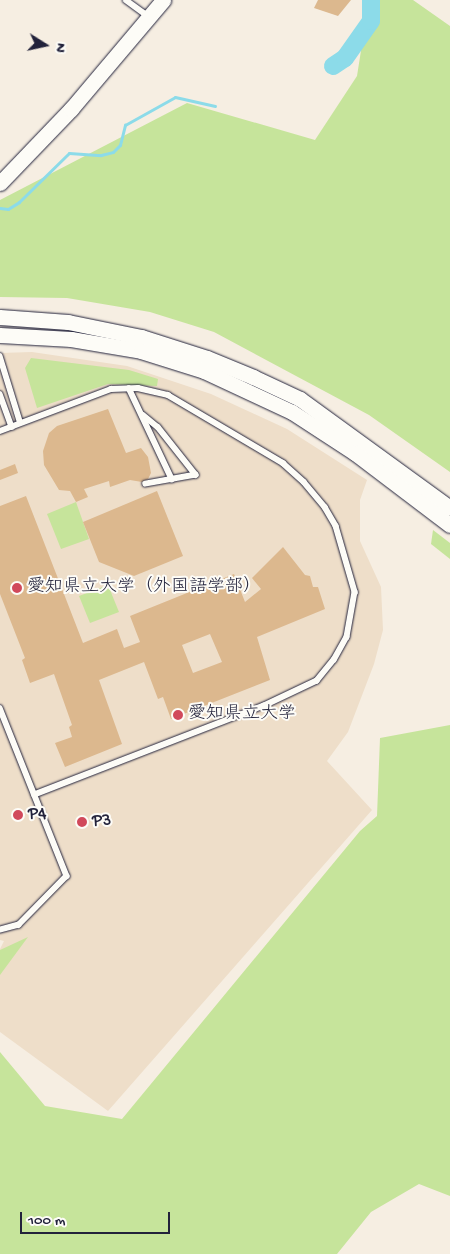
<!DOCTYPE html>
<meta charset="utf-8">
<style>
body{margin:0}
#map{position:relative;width:450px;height:1254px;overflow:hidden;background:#f6eee2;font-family:"Gochi Hand","Klee One",sans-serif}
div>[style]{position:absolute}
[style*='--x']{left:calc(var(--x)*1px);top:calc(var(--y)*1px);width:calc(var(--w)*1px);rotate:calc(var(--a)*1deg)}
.built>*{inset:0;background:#eedec9}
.green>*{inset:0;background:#c6e49b}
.stream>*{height:3px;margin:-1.5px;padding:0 1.5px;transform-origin:1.5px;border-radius:1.5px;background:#8cdbe9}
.river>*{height:18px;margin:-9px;padding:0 9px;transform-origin:9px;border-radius:9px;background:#8cdbe9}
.building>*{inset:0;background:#dcb88e}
.roads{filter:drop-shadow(0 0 1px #22223b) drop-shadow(0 0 1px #22223b)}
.lane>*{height:5.5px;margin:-2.75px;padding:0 2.75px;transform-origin:2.75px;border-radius:2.75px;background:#fdfcf7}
.secondary>*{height:15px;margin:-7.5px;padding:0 7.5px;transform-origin:7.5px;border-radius:7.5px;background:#fdfcf7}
.dots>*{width:14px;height:14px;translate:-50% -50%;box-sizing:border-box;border:2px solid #fdfcf7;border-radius:50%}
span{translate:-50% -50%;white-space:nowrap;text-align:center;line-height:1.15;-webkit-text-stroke:4px #fdfcf7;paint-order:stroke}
.poi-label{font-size:18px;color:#22223b}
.left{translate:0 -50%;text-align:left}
.north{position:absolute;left:20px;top:20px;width:50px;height:50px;-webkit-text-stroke:4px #fdfcf7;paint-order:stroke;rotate:100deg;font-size:14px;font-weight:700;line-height:20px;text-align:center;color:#22223b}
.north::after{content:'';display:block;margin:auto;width:18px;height:22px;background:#22223b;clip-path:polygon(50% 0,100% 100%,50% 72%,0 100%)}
.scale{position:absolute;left:20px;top:1212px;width:150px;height:22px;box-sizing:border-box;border:2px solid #22223b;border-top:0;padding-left:6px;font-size:15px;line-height:18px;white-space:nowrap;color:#22223b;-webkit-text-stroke:4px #fdfcf7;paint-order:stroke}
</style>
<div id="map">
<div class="built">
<div style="clip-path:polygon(32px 352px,127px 366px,211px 394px,287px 429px,367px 480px,360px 500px,360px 541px,381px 587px,383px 630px,374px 664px,348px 732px,327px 761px,372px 810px,108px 1111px,0 1032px,0 949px,4px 941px,0 940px,0 353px)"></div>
</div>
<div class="green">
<div style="clip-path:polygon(369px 0,413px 0,450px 26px,450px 472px,369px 415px,214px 332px,150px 312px,67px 298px,0 297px,0 200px,187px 103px,315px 140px,357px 76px)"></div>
<div style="clip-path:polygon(31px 358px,129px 370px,158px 379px,157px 386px,108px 384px,37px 408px,25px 368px)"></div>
<div style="clip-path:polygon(76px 502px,89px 539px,61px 549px,47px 514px)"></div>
<div style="clip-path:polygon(433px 530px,450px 543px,450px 559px,431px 544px)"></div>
<div style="clip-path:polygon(108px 585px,119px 612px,90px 623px,79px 596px)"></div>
<div style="clip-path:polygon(450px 725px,450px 1196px,419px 1184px,371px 1212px,337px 1254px,0 1254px,0 1052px,45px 1106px,122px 1119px,360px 831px,377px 816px,380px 738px)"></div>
<div style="clip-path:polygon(28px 937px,0 975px,0 950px)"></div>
</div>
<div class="stream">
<div style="--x:0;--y:208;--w:8;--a:7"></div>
<div style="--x:8;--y:209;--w:13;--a:-32"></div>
<div style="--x:19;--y:202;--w:70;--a:-44.4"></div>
<div style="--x:69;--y:153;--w:32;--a:4"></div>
<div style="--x:101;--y:155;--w:12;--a:-14"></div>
<div style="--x:113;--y:152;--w:10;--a:-45"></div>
<div style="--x:120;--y:145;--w:21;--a:-76"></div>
<div style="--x:125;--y:125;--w:57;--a:-29.2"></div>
<div style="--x:175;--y:97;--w:41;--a:12.7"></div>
</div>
<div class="river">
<div style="--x:333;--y:66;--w:14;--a:-34"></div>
<div style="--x:345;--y:58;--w:45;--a:-54.9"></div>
<div style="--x:371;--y:21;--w:21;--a:-90"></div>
</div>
<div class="building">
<div style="clip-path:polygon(318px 0,351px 0,338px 16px,314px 8px)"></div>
<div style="clip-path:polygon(108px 409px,126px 453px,141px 448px,148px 457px,151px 473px,148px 479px,142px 482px,130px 480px,110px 487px,109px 481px,84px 489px,88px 497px,76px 502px,70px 491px,59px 490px,44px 465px,43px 451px,49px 433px,57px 426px)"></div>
<div style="clip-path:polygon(15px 464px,18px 473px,0 480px,0 470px)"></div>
<div style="clip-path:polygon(157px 491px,183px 556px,134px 576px,99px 562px,83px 522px)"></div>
<div style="clip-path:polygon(evenodd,26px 496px,83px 643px,117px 629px,124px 648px,140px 642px,130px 616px,234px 574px,245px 602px,261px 589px,252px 578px,283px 547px,305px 575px,310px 576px,313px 587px,318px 587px,325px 609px,257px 637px,270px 680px,171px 719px,163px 697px,158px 699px,144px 662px,99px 680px,122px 744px,65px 767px,55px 743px,72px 737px,69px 727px,72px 725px,54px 674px,30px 683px,22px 660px,25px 658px,0 594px,0 506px,26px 496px,210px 634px,222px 662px,193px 673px,182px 645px,210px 634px)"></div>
</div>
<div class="roads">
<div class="lane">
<div style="--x:126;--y:0;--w:27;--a:36"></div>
<div style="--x:0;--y:356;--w:68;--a:72.9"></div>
<div style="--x:129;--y:388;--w:101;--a:64.7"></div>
<div style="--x:0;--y:394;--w:35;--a:70"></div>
<div style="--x:143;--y:415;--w:19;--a:39"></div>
<div style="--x:158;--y:427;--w:61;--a:51.6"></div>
<div style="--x:196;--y:475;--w:51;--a:169.8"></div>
<div style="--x:0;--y:431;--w:119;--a:-20.7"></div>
<div style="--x:111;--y:389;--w:27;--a:-2"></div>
<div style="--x:138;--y:388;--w:31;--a:13"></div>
<div style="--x:168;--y:395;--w:134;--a:30.6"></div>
<div style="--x:283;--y:463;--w:28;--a:42"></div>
<div style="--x:304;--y:482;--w:33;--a:50"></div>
<div style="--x:325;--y:507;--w:22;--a:60"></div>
<div style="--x:336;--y:526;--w:69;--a:73.9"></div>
<div style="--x:355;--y:592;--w:46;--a:100.1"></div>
<div style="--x:347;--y:637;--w:26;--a:119"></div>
<div style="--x:334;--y:660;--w:27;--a:129"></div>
<div style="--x:317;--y:681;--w:59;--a:154.7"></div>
<div style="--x:264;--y:706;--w:246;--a:158.8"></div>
<div style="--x:0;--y:708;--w:181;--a:68.3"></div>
<div style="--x:67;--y:876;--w:69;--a:134.4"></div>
<div style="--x:19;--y:925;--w:20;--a:165"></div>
</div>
<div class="secondary">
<div style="--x:0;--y:183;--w:103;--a:-46.2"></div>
<div style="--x:71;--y:109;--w:143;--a:-49.8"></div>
<div style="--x:0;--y:317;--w:68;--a:4.2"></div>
<div style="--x:68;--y:322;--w:75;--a:11.6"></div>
<div style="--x:141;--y:337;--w:69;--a:17.7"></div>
<div style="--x:207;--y:358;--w:50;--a:22.4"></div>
<div style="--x:253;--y:377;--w:52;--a:25.1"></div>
<div style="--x:300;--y:399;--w:185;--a:36"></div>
<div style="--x:0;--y:335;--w:71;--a:3.2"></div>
<div style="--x:71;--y:339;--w:71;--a:9.7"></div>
<div style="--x:141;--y:351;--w:66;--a:17.6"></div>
<div style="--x:204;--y:371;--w:97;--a:25"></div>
<div style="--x:292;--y:412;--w:75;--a:33.1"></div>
<div style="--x:355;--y:453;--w:119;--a:37.2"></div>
</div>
</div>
<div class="dots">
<div style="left:17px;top:588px;background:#d1495b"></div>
<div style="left:178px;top:715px;background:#d1495b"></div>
<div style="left:18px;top:815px;background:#d1495b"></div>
<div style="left:82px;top:822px;background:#d1495b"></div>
</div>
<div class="poi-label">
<span class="left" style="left:27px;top:588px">愛知県立大学（外国語学部）</span>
<span class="left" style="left:188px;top:715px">愛知県立大学</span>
<span class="left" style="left:28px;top:815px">P4</span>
<span class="left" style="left:92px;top:822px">P3</span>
</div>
<div class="north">N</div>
<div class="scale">100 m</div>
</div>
